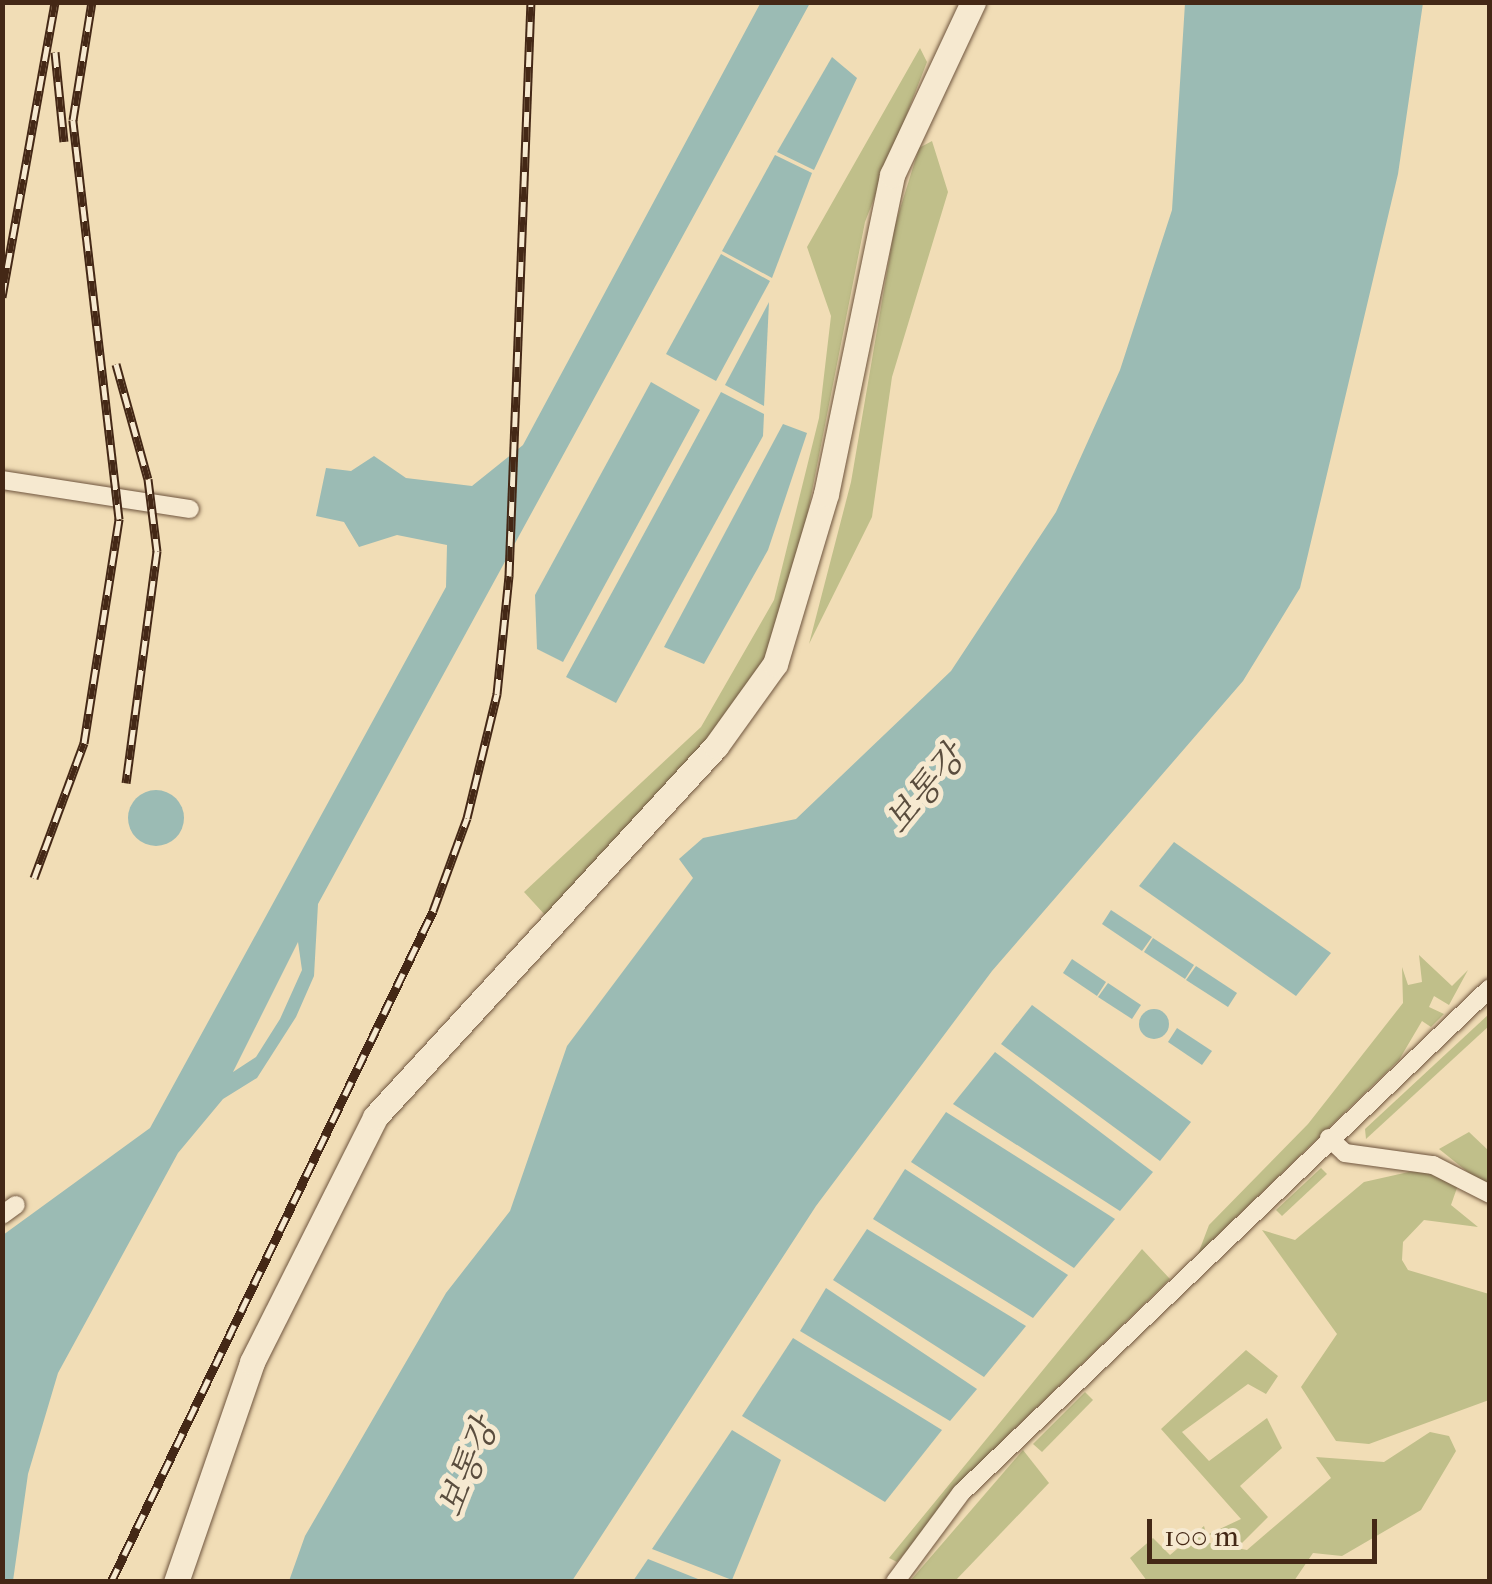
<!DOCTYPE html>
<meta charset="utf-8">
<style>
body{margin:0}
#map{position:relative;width:1492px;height:1584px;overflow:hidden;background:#f1ddb6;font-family:"IM FELL French Canon","Noto Serif KR",serif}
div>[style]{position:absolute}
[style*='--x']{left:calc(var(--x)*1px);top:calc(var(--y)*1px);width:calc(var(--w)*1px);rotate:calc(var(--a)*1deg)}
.green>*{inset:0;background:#c0bf8a}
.water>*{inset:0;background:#9bbbb4}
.round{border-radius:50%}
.roads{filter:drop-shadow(0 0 2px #6f553e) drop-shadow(0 0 2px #6f553e)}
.street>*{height:18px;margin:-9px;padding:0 9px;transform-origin:9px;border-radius:9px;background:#f6e9d0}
.secondary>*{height:25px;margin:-12.5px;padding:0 12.5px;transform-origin:12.5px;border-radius:12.5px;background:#f6e9d0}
.rail>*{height:9px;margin-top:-4.5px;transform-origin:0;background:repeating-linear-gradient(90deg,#f6e9d0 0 15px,#442816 0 30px);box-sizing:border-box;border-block:2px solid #442816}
span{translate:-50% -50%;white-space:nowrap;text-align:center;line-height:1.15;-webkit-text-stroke:10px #f6e9d0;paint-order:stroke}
.water-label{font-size:35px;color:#5a4d3e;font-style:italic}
.frame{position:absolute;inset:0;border:5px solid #442816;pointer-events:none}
.scale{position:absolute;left:1147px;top:1519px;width:230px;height:45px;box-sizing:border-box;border:5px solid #442816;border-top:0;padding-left:12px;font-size:30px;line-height:35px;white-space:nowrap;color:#442816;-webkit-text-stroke:8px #f6e9d0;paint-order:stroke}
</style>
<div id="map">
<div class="green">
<div style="clip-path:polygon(920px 48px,927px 62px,865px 222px,788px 613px,739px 710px,545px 915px,524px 892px,701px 727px,774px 600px,819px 418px,831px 316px,807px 247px)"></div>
<div style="clip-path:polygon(932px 141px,948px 192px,892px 377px,872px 517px,809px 644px,851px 482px,895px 225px,919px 148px)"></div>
<div style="clip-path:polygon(1419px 955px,1452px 986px,1468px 970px,1449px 1005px,1434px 996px,1429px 1007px,1444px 1014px,1431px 1027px,1422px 1021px,1399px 1060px,1198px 1254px,1209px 1225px,1308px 1124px,1403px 1003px,1402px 967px,1408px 985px,1422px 982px)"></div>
<div style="clip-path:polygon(1489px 1014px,1489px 1026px,1366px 1139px,1365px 1129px)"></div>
<div style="clip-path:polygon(1469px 1132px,1489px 1151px,1489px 1189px,1439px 1149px)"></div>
<div style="clip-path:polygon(1321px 1168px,1327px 1174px,1282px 1216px,1276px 1210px)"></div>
<div style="clip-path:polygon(1422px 1169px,1458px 1185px,1451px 1205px,1478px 1227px,1424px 1220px,1403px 1242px,1402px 1260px,1408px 1270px,1489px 1294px,1489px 1400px,1369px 1444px,1336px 1441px,1301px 1387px,1337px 1334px,1262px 1230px,1295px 1240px,1364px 1182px)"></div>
<div style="clip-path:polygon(1142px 1249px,1170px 1279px,1005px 1438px,897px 1562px,889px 1558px)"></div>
<div style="clip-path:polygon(1246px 1350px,1278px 1376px,1266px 1394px,1248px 1384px,1182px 1432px,1209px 1461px,1267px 1418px,1282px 1448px,1240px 1486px,1268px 1517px,1236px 1549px,1209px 1534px,1241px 1519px,1161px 1429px)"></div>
<div style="clip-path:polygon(1085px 1392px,1093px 1400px,1042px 1452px,1033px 1444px)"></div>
<div style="clip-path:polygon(1430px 1432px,1449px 1436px,1456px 1451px,1421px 1510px,1342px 1556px,1313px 1553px,1294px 1581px,1147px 1581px,1130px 1558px,1153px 1538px,1170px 1555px,1204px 1526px,1209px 1543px,1247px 1550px,1331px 1478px,1316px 1457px,1384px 1462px)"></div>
<div style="clip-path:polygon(1023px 1450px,1049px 1483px,955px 1581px,910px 1581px)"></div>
</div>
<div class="water">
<div style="clip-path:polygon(evenodd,761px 2px,810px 3px,318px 904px,314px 976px,296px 1017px,257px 1078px,223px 1099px,178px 1153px,58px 1373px,28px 1474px,13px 1581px,3px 1581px,3px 1235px,150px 1128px,446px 587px,447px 545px,397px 535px,359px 547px,344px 522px,316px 516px,326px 468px,351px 471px,374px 456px,406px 478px,472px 486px,523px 445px,761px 2px,298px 942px,302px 970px,280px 1019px,256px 1057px,233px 1072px,298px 942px)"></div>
<div style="clip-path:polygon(1185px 3px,1423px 3px,1398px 174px,1300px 588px,1243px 681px,992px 971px,816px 1206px,572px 1581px,289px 1581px,305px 1536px,446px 1293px,510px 1211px,567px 1046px,693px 878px,679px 859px,703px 838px,796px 819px,951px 671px,1056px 512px,1120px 370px,1172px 210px)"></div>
<div style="clip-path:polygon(832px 57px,857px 78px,814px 170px,777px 152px)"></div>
<div style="clip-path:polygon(775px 155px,812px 173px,772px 278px,722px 251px)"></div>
<div style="clip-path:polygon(721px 254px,770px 281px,716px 381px,666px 354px)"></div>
<div style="clip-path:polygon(769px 302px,764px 406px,725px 385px)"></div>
<div style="clip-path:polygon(651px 382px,700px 410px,563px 662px,537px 649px,535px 595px)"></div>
<div style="clip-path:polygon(721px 392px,764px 414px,763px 436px,616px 703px,566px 677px)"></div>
<div style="clip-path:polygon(783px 424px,807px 433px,768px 550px,704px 664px,664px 647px)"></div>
<div class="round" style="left:128px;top:790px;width:56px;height:56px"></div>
<div style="clip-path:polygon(1174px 842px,1331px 953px,1296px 996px,1139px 886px)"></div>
<div style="clip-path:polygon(1111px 910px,1152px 937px,1142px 951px,1102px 924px)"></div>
<div style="clip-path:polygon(1153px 938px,1194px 965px,1185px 979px,1144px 952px)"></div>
<div style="clip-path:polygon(1072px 959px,1106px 982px,1097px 996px,1063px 973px)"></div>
<div style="clip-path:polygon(1196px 966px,1237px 993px,1228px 1007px,1186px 980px)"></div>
<div style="clip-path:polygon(1108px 983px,1141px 1005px,1132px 1019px,1098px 997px)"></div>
<div style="clip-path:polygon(1032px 1005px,1191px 1122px,1160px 1161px,1001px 1044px)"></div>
<div class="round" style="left:1139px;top:1009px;width:30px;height:30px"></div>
<div style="clip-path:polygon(1177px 1028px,1212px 1051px,1202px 1065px,1168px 1042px)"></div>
<div style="clip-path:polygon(995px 1052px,1153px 1172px,1120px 1211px,953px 1104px)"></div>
<div style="clip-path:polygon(946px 1112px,1115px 1219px,1074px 1268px,911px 1162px)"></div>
<div style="clip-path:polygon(905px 1169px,1068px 1275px,1033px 1318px,873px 1219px)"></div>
<div style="clip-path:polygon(867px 1229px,1026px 1326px,984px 1377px,833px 1280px)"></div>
<div style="clip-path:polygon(826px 1288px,977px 1389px,950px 1421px,800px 1331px)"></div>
<div style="clip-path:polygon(793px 1338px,942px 1430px,885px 1502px,742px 1416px)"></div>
<div style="clip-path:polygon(732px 1430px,781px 1460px,732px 1580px,652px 1549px)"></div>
<div style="clip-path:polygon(648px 1559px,703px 1581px,633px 1581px)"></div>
</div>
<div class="roads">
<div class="street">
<div style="--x:2;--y:480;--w:190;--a:8.8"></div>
<div style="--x:1329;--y:1138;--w:22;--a:43"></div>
<div style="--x:1345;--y:1153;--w:89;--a:7.8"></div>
<div style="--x:1433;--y:1165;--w:64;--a:27"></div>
<div style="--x:2;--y:1215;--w:17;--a:-36"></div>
<div style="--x:895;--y:1582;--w:111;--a:-53.4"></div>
<div style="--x:961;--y:1493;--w:731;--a:-43.67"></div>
</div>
<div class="secondary">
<div style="--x:176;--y:1582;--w:233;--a:-70.9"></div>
<div style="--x:252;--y:1362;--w:274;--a:-63.3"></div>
<div style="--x:375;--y:1117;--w:504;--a:-47.41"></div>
<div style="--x:716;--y:746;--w:101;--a:-54.3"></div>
<div style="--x:775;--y:664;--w:177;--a:-73.3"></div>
<div style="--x:826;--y:494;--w:326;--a:-78.3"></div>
<div style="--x:892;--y:175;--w:191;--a:-64.9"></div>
</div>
</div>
<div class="rail">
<div style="--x:55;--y:52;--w:90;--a:84.3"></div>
<div style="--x:2;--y:297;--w:300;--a:-79.8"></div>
<div style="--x:116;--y:364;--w:119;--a:74.5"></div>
<div style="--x:148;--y:479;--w:73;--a:82.9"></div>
<div style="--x:157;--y:551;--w:234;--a:97.6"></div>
<div style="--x:34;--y:878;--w:144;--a:-69.7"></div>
<div style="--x:84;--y:743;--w:227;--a:-81.1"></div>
<div style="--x:119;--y:519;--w:402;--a:-96.6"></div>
<div style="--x:73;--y:120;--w:120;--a:-80.9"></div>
<div style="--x:111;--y:1582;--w:744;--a:-64.36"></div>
<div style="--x:433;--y:911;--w:99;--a:-69.9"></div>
<div style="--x:467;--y:818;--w:128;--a:-76.4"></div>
<div style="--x:497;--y:694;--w:119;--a:-84.2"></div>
<div style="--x:509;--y:576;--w:574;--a:-87.81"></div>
</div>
<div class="water-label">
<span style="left:925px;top:790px;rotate:-50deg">보통강</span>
<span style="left:468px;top:1468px;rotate:-68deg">보통강</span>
</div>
<div class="frame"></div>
<div class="scale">100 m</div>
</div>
